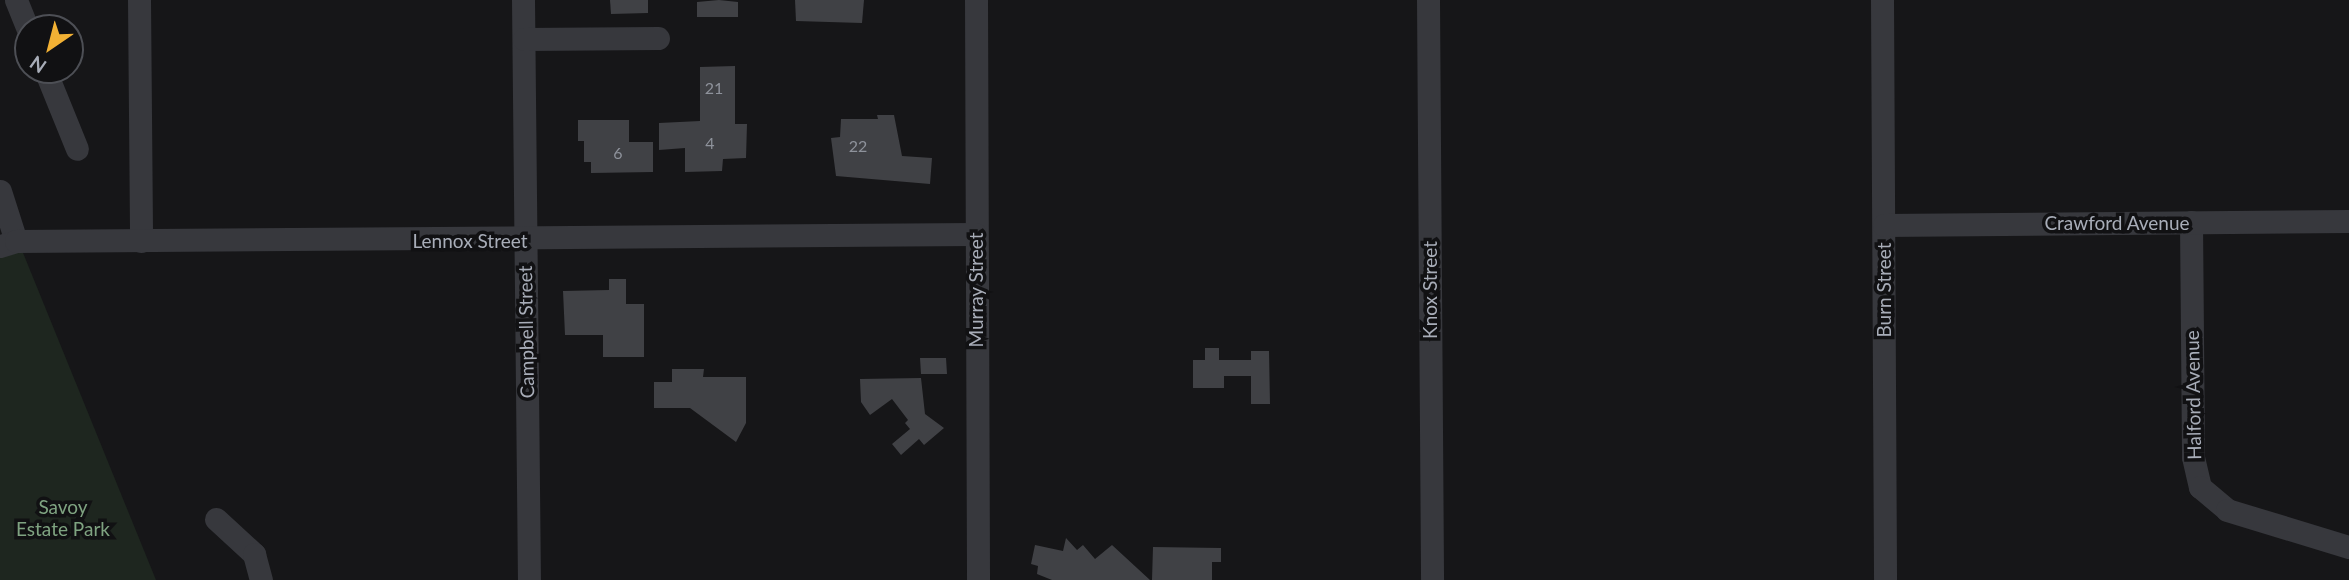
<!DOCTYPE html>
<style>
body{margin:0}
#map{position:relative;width:2349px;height:580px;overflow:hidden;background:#161618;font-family:Lato,sans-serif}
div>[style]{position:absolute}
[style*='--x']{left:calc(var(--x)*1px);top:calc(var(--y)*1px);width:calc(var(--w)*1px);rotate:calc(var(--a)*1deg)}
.green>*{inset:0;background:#1e261f}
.building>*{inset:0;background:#404145}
.minor>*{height:23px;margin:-11.5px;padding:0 11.5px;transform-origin:11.5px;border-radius:11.5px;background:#37383d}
span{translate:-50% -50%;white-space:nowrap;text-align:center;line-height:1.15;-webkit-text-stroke:7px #111113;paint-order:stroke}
.number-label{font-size:16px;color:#8e929b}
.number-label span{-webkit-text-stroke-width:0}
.street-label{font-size:19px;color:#a8adb8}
.park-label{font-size:19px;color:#7fa381}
.north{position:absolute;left:14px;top:14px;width:70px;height:70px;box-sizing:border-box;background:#111113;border:2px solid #4d4f55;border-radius:50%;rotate:215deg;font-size:19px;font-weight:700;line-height:28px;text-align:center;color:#a8adb8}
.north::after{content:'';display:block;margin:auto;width:24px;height:32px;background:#f2b134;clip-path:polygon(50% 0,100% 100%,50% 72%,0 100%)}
</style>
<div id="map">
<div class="green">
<div style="clip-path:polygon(19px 243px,156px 580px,0 580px,0 252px)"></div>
</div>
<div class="building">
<div style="clip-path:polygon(610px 0,648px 0,648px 13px,611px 14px)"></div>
<div style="clip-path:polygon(719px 0,738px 2px,738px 17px,697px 17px,697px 2px)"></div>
<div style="clip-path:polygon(795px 0,864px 0,862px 23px,796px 21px)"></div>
<div style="clip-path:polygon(735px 66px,735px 124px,747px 124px,746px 158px,723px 159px,722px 171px,685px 172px,685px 148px,659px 150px,659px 123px,700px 121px,700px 67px)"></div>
<div style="clip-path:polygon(877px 115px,894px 115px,902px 156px,932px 158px,930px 184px,836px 176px,831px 138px,840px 137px,841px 119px,878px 119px)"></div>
<div style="clip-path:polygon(578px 120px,629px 120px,629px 142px,653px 142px,653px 172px,591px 173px,591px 162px,584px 162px,584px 141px,578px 141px)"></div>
<div style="clip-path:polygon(609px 279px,626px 279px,626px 304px,644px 304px,644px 357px,603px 357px,603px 335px,565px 335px,563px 291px,609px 290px)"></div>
<div style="clip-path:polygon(1205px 348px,1219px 348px,1219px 360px,1251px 360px,1251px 351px,1269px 351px,1270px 404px,1251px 404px,1251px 376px,1224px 376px,1224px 388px,1193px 388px,1193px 360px,1205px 360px)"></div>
<div style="clip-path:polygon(920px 358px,946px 358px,947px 374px,921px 374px)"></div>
<div style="clip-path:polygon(672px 369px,704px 369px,703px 377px,746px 377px,746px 423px,736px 442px,690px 408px,654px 408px,654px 382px,672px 382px)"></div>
<div style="clip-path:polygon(921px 378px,925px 414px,944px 428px,924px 445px,919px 439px,901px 455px,892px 444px,910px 429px,905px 423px,908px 420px,892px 399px,870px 415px,861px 402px,860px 379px)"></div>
<div style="clip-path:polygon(1066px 538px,1077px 550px,1083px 545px,1095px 559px,1112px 545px,1150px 580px,1052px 580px,1037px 574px,1038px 566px,1031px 564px,1035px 545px,1063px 551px)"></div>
<div style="clip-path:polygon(1153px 547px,1221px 548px,1221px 562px,1212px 562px,1212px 580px,1152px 580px)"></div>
</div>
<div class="minor">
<div style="--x:16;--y:0;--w:31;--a:68"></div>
<div style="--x:139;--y:0;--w:241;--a:89.5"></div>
<div style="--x:523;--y:0;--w:580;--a:89.41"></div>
<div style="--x:976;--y:0;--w:580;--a:89.8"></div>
<div style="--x:1428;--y:0;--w:580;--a:89.6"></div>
<div style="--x:1882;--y:0;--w:580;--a:89.7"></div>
<div style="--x:524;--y:39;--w:134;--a:-0.4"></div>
<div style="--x:45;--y:70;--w:85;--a:67.9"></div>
<div style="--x:0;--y:191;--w:52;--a:72.3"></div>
<div style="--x:2191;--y:222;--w:235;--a:89.5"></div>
<div style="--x:2193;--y:457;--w:31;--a:77"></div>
<div style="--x:2200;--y:487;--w:35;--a:40"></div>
<div style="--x:2227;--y:510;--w:127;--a:16.9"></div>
<div style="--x:1884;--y:225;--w:465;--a:-0.5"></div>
<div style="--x:0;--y:246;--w:17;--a:-17"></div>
<div style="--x:16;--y:241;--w:959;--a:-0.42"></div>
<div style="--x:216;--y:519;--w:52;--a:42.6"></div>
<div style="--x:254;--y:554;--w:27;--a:75"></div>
</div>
<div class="number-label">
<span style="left:714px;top:88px">21</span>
<span style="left:710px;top:143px">4</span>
<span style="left:858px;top:146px">22</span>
<span style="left:618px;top:153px">6</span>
</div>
<div class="street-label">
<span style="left:2117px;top:223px">Crawford Avenue</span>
<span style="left:470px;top:241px">Lennox Street</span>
<span style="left:976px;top:290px;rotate:-90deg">Murray Street</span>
<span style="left:1430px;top:290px;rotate:-90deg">Knox Street</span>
<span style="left:1884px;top:290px;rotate:-90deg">Burn Street</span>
<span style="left:526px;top:332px;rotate:-91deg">Campbell Street</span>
<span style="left:2193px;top:395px;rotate:-91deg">Halford Avenue</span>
</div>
<div class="park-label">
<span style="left:63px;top:518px">Savoy<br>Estate Park</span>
</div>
<div class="north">N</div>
</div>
